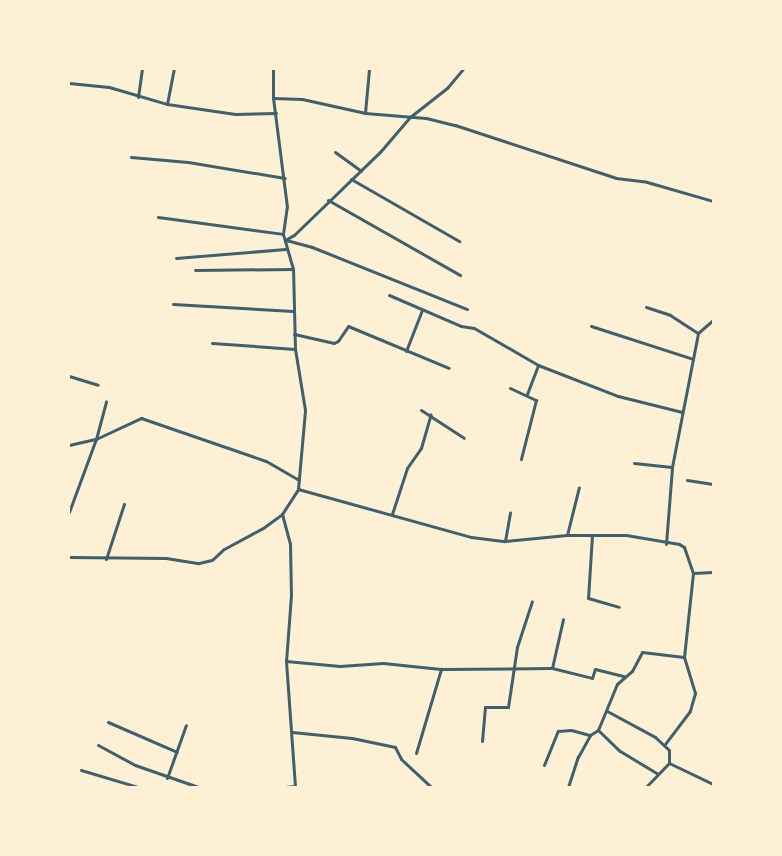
<!DOCTYPE html>
<style>
body{margin:0}
#map{position:relative;width:782px;height:856px;overflow:hidden;background:#fdf0d5;font-family:"Noto Sans",sans-serif}
div>[style]{position:absolute}
[style*='--x']{left:calc(var(--x)*1px);top:calc(var(--y)*1px);width:calc(var(--w)*1px);rotate:calc(var(--a)*1deg)}
.minor>*{height:3px;margin:-1.5px;padding:0 1.5px;transform-origin:1.5px;border-radius:1.5px;background:#3f606c}
span{translate:-50% -50%;white-space:nowrap;text-align:center;line-height:1.15;-webkit-text-stroke:4px #fdf0d5;paint-order:stroke}
.frame{position:absolute;inset:0;border:70px solid #fdf0d5;pointer-events:none}
</style>
<div id="map">
<div class="minor">
<div style="--x:69;--y:83;--w:40;--a:5.7"></div>
<div style="--x:109;--y:87;--w:60;--a:16.3"></div>
<div style="--x:167;--y:104;--w:69;--a:8.4"></div>
<div style="--x:235;--y:114;--w:41;--a:-1.4"></div>
<div style="--x:138;--y:97;--w:28;--a:-82"></div>
<div style="--x:273;--y:98;--w:29;--a:2"></div>
<div style="--x:302;--y:99;--w:65;--a:12.5"></div>
<div style="--x:365;--y:113;--w:61;--a:4.7"></div>
<div style="--x:426;--y:118;--w:30;--a:14"></div>
<div style="--x:455;--y:125;--w:169;--a:18.2"></div>
<div style="--x:616;--y:178;--w:31;--a:7"></div>
<div style="--x:647;--y:182;--w:69;--a:16.1"></div>
<div style="--x:167;--y:104;--w:36;--a:-79"></div>
<div style="--x:365;--y:113;--w:44;--a:-84.8"></div>
<div style="--x:335;--y:152;--w:32;--a:36"></div>
<div style="--x:131;--y:157;--w:57;--a:5"></div>
<div style="--x:188;--y:162;--w:98;--a:9.4"></div>
<div style="--x:351;--y:179;--w:125;--a:29.9"></div>
<div style="--x:328;--y:200;--w:152;--a:29.6"></div>
<div style="--x:158;--y:217;--w:126;--a:7.7"></div>
<div style="--x:285;--y:240;--w:10;--a:-29"></div>
<div style="--x:294;--y:235;--w:120;--a:-44"></div>
<div style="--x:380;--y:152;--w:46;--a:-49.4"></div>
<div style="--x:410;--y:117;--w:47;--a:-38.1"></div>
<div style="--x:447;--y:88;--w:25;--a:-50"></div>
<div style="--x:286;--y:240;--w:27;--a:15"></div>
<div style="--x:312;--y:247;--w:167;--a:21.8"></div>
<div style="--x:176;--y:258;--w:110;--a:-4.7"></div>
<div style="--x:195;--y:270;--w:98;--a:-0.6"></div>
<div style="--x:389;--y:295;--w:78;--a:23.3"></div>
<div style="--x:461;--y:326;--w:13;--a:9"></div>
<div style="--x:474;--y:328;--w:74;--a:30"></div>
<div style="--x:538;--y:365;--w:86;--a:21.2"></div>
<div style="--x:618;--y:396;--w:66;--a:14"></div>
<div style="--x:173;--y:304;--w:120;--a:3.3"></div>
<div style="--x:646;--y:307;--w:25;--a:18"></div>
<div style="--x:670;--y:315;--w:33;--a:33"></div>
<div style="--x:591;--y:326;--w:107;--a:17.9"></div>
<div style="--x:294;--y:334;--w:41;--a:12.7"></div>
<div style="--x:334;--y:343;--w:4;--a:-27"></div>
<div style="--x:338;--y:341;--w:18;--a:-56"></div>
<div style="--x:348;--y:326;--w:109;--a:22.6"></div>
<div style="--x:212;--y:343;--w:83;--a:4.1"></div>
<div style="--x:406;--y:351;--w:44;--a:-68.7"></div>
<div style="--x:69;--y:376;--w:30;--a:17"></div>
<div style="--x:510;--y:388;--w:29;--a:25"></div>
<div style="--x:536;--y:400;--w:61;--a:104.3"></div>
<div style="--x:527;--y:394;--w:31;--a:-69"></div>
<div style="--x:421;--y:410;--w:51;--a:33.1"></div>
<div style="--x:69;--y:445;--w:28;--a:-13"></div>
<div style="--x:96;--y:439;--w:50;--a:-25"></div>
<div style="--x:141;--y:418;--w:132;--a:19"></div>
<div style="--x:266;--y:461;--w:38;--a:30"></div>
<div style="--x:634;--y:463;--w:38;--a:6"></div>
<div style="--x:687;--y:480;--w:26;--a:9"></div>
<div style="--x:298;--y:489;--w:180;--a:15.5"></div>
<div style="--x:471;--y:537;--w:34;--a:7"></div>
<div style="--x:505;--y:541;--w:62;--a:-5.5"></div>
<div style="--x:567;--y:535;--w:59;--a:0"></div>
<div style="--x:626;--y:535;--w:54;--a:9.6"></div>
<div style="--x:679;--y:544;--w:6;--a:31"></div>
<div style="--x:684;--y:547;--w:28;--a:71"></div>
<div style="--x:693;--y:573;--w:84;--a:96.1"></div>
<div style="--x:684;--y:657;--w:38;--a:73"></div>
<div style="--x:695;--y:693;--w:19;--a:106"></div>
<div style="--x:690;--y:711;--w:41;--a:127.1"></div>
<div style="--x:69;--y:512;--w:78;--a:-69.7"></div>
<div style="--x:96;--y:439;--w:39;--a:-75"></div>
<div style="--x:282;--y:514;--w:31;--a:75"></div>
<div style="--x:290;--y:544;--w:51;--a:88.9"></div>
<div style="--x:291;--y:595;--w:66;--a:94.3"></div>
<div style="--x:286;--y:661;--w:126;--a:85.9"></div>
<div style="--x:392;--y:514;--w:48;--a:-71.9"></div>
<div style="--x:407;--y:468;--w:24;--a:-55"></div>
<div style="--x:421;--y:448;--w:35;--a:-74"></div>
<div style="--x:567;--y:535;--w:49;--a:-76"></div>
<div style="--x:592;--y:535;--w:63;--a:93.6"></div>
<div style="--x:588;--y:598;--w:32;--a:16"></div>
<div style="--x:505;--y:541;--w:29;--a:-80"></div>
<div style="--x:666;--y:544;--w:77;--a:-85.5"></div>
<div style="--x:672;--y:467;--w:110;--a:-79"></div>
<div style="--x:693;--y:359;--w:26;--a:-79"></div>
<div style="--x:698;--y:333;--w:20;--a:-41"></div>
<div style="--x:69;--y:557;--w:97;--a:0.6"></div>
<div style="--x:166;--y:558;--w:33;--a:9"></div>
<div style="--x:199;--y:563;--w:13;--a:-13"></div>
<div style="--x:212;--y:560;--w:16;--a:-43"></div>
<div style="--x:224;--y:549;--w:44;--a:-28.3"></div>
<div style="--x:263;--y:528;--w:24;--a:-36"></div>
<div style="--x:282;--y:514;--w:30;--a:-57"></div>
<div style="--x:298;--y:489;--w:79;--a:-84.9"></div>
<div style="--x:305;--y:410;--w:62;--a:-99.3"></div>
<div style="--x:295;--y:349;--w:80;--a:-91.4"></div>
<div style="--x:293;--y:269;--w:36;--a:-106"></div>
<div style="--x:283;--y:234;--w:27;--a:-82"></div>
<div style="--x:287;--y:207;--w:110;--a:-97.3"></div>
<div style="--x:273;--y:98;--w:29;--a:-90"></div>
<div style="--x:106;--y:559;--w:58;--a:-71.9"></div>
<div style="--x:693;--y:573;--w:20;--a:-3"></div>
<div style="--x:286;--y:661;--w:54;--a:5.3"></div>
<div style="--x:340;--y:666;--w:43;--a:-4"></div>
<div style="--x:383;--y:663;--w:58;--a:5.9"></div>
<div style="--x:441;--y:669;--w:111;--a:-0.5"></div>
<div style="--x:552;--y:668;--w:41;--a:14"></div>
<div style="--x:592;--y:678;--w:9;--a:-72"></div>
<div style="--x:595;--y:669;--w:30;--a:14"></div>
<div style="--x:552;--y:668;--w:50;--a:-77.3"></div>
<div style="--x:607;--y:711;--w:55;--a:28.4"></div>
<div style="--x:655;--y:737;--w:19;--a:43"></div>
<div style="--x:669;--y:750;--w:13;--a:90"></div>
<div style="--x:669;--y:763;--w:33;--a:134"></div>
<div style="--x:108;--y:722;--w:75;--a:23.5"></div>
<div style="--x:598;--y:730;--w:30;--a:44"></div>
<div style="--x:620;--y:751;--w:44;--a:31.2"></div>
<div style="--x:292;--y:732;--w:60;--a:5.7"></div>
<div style="--x:352;--y:738;--w:44;--a:11.8"></div>
<div style="--x:395;--y:747;--w:13;--a:63"></div>
<div style="--x:401;--y:759;--w:41;--a:43"></div>
<div style="--x:482;--y:741;--w:34;--a:-85"></div>
<div style="--x:485;--y:707;--w:23;--a:0"></div>
<div style="--x:508;--y:707;--w:61;--a:-81.5"></div>
<div style="--x:517;--y:647;--w:48;--a:-71.9"></div>
<div style="--x:98;--y:745;--w:42;--a:28.4"></div>
<div style="--x:135;--y:765;--w:67;--a:19.2"></div>
<div style="--x:416;--y:753;--w:88;--a:-73.4"></div>
<div style="--x:669;--y:763;--w:49;--a:25.5"></div>
<div style="--x:544;--y:765;--w:37;--a:-68"></div>
<div style="--x:558;--y:731;--w:13;--a:-4"></div>
<div style="--x:571;--y:730;--w:20;--a:15"></div>
<div style="--x:81;--y:770;--w:59;--a:16.6"></div>
<div style="--x:167;--y:778;--w:56;--a:-70.3"></div>
<div style="--x:213;--y:787;--w:35;--a:0"></div>
<div style="--x:285;--y:787;--w:10;--a:-6"></div>
<div style="--x:568;--y:787;--w:32;--a:-72"></div>
<div style="--x:578;--y:757;--w:25;--a:-61"></div>
<div style="--x:590;--y:735;--w:9;--a:-32"></div>
<div style="--x:598;--y:730;--w:50;--a:-67.6"></div>
<div style="--x:617;--y:684;--w:20;--a:-41"></div>
<div style="--x:632;--y:671;--w:21;--a:-62"></div>
<div style="--x:642;--y:652;--w:42;--a:6.8"></div>
</div>
<div class="frame"></div>
</div>
